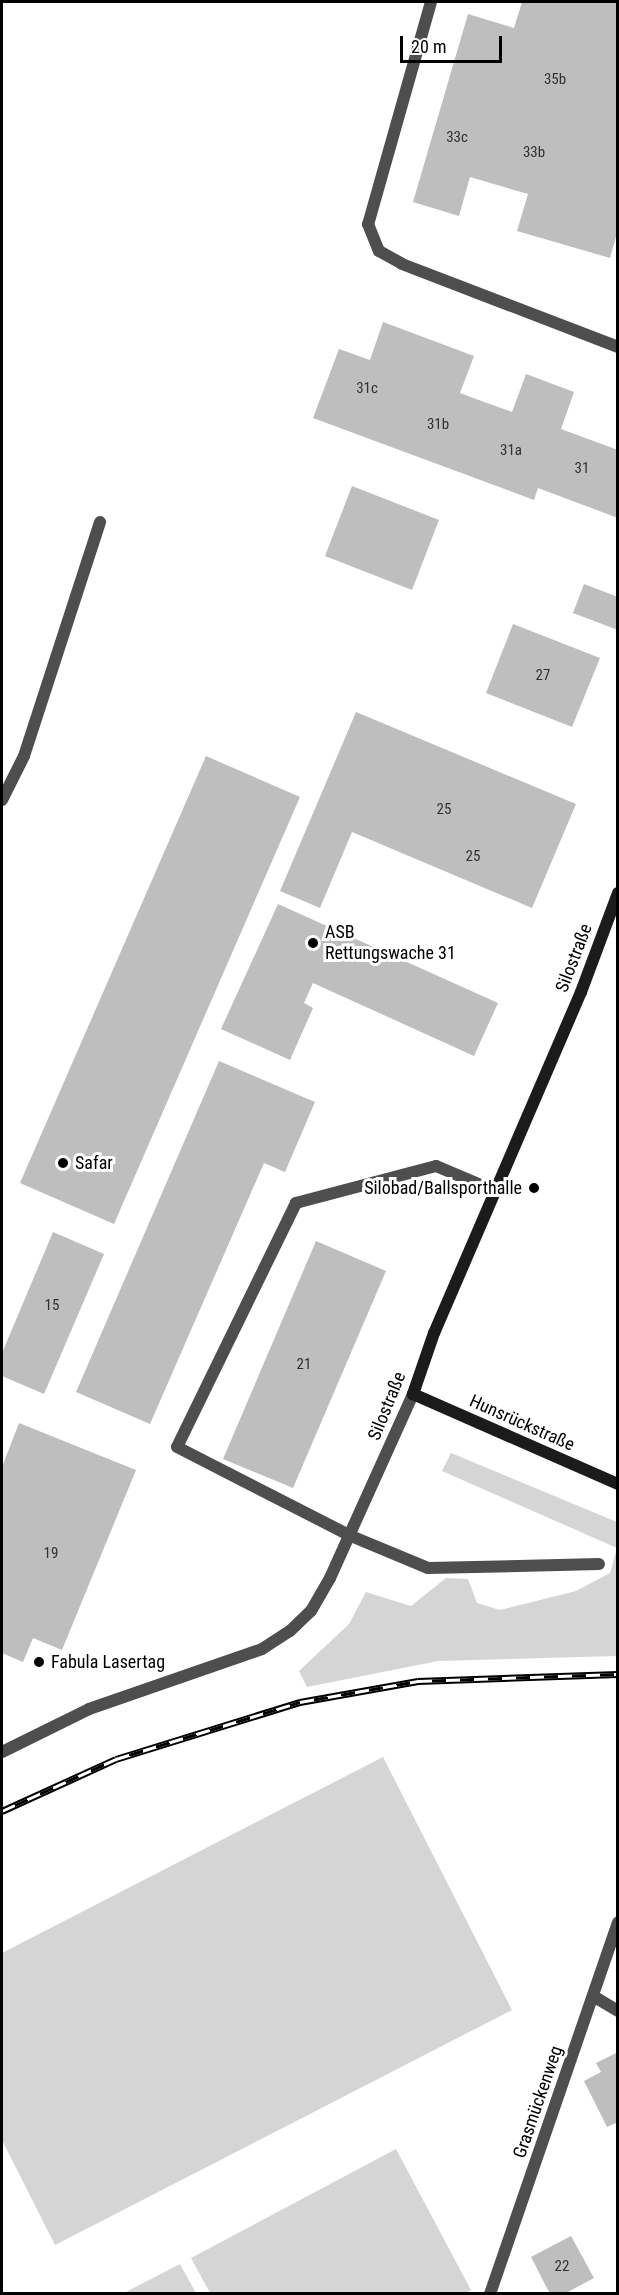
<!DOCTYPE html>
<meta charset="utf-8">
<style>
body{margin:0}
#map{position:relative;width:619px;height:2295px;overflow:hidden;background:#fff;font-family:"Roboto Condensed",sans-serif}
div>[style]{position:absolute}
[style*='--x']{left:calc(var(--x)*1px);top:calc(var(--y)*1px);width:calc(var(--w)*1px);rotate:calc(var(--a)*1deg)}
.green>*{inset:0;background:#d5d5d5}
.building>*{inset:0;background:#bebebe}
.lane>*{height:12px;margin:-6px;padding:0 6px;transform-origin:6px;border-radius:6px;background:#4e4e4e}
.street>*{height:12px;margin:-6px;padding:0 6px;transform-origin:6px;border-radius:6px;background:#4e4e4e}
.secondary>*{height:12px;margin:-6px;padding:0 6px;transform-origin:6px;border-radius:6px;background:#1b1b1b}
.rail>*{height:7px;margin-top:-3.5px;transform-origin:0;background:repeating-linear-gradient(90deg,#fff 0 14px,#000 0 28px);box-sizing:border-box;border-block:2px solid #000}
.dots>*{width:16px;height:16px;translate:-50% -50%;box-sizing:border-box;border:3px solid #fff;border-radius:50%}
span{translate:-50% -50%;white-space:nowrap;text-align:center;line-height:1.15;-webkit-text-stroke:6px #fff;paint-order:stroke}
.number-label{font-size:15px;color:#303030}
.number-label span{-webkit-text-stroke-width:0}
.poi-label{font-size:18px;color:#000}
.left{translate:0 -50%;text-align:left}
.right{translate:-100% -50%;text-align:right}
.street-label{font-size:18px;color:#000}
.frame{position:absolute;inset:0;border:3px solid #000;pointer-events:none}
.scale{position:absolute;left:400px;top:36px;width:102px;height:27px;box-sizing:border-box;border:3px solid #000;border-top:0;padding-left:8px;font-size:18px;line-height:21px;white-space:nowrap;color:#000;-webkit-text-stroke:4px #fff;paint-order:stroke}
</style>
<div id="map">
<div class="green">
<div style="clip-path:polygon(451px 1453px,617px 1522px,617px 1656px,438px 1661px,307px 1687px,299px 1671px,349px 1624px,366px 1592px,411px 1606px,446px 1578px,468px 1579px,477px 1603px,500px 1610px,576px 1591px,610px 1573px,617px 1548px,442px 1471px)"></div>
<div style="clip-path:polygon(383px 1757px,512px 2010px,55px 2245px,2px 2140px,2px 1953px)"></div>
<div style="clip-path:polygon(396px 2149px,471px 2290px,464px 2294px,210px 2293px,191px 2258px)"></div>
<div style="clip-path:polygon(180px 2264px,196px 2293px,124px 2293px)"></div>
</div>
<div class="building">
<div style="clip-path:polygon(522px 2px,618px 2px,618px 230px,610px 258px,517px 231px,528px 194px,470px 177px,459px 216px,413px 202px,468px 14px,514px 28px)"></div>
<div style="clip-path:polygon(383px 322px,474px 356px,460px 393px,487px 403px,512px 412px,526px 374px,574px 392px,561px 429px,618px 450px,618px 518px,538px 488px,534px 500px,313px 418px,339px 349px,370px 360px)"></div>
<div style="clip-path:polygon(352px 486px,439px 520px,412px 590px,325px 556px)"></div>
<div style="clip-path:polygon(584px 584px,618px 597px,618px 630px,573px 613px)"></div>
<div style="clip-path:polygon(513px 624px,600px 658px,572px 727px,486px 693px)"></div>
<div style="clip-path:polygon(356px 712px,576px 804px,532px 908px,352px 832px,320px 908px,280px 891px)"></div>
<div style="clip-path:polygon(206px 756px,300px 797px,114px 1224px,20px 1183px)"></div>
<div style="clip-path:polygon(278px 904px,498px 1003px,474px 1056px,313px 983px,304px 1003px,313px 1008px,290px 1060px,221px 1029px)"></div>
<div style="clip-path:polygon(219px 1061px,315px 1102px,285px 1172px,264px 1163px,150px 1424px,76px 1392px)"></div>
<div style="clip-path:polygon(53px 1232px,104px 1254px,44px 1394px,2px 1376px,2px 1353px)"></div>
<div style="clip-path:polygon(316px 1241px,386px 1271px,293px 1488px,223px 1459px)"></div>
<div style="clip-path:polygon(19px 1423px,136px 1470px,62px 1650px,33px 1638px,23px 1662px,2px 1653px,2px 1467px)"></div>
<div style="clip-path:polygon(618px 2052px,618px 2122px,607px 2127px,584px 2081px,601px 2072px,596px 2063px)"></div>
<div style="clip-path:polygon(571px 2236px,594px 2278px,564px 2294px,550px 2294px,531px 2257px)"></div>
</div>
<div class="lane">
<div style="--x:431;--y:2;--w:231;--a:105.8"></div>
<div style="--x:368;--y:224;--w:29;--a:68"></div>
<div style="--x:379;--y:251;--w:26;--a:29"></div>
<div style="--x:402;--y:264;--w:231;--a:21"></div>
<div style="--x:2;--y:800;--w:49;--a:-63.4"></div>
<div style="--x:24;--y:756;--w:246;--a:-72"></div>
<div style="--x:495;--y:1191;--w:64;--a:-157"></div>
<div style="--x:436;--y:1166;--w:145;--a:165.2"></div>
<div style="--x:296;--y:1203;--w:271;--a:116"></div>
<div style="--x:177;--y:1447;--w:195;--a:27.1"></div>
<div style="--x:351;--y:1536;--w:83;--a:22.6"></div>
<div style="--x:428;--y:1568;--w:171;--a:-1.3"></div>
</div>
<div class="street">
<div style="--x:2;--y:1752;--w:97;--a:-26.3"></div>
<div style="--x:89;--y:1709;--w:183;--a:-19.1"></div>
<div style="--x:262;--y:1649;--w:33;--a:-33"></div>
<div style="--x:290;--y:1631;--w:29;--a:-44"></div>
<div style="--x:311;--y:1611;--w:38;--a:-60"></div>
<div style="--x:330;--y:1578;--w:202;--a:-65.7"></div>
<div style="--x:593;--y:1996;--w:29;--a:31"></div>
<div style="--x:490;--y:2294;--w:393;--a:-71"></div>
</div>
<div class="secondary">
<div style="--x:618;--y:893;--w:106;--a:110.5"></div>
<div style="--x:581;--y:992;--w:371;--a:113.3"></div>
<div style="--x:434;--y:1333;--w:65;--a:109"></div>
<div style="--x:413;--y:1394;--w:224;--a:23.7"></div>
</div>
<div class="rail">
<div style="--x:2;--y:1811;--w:125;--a:-24.5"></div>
<div style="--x:116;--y:1759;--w:193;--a:-17.2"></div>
<div style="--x:300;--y:1702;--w:120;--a:-10.1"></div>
<div style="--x:418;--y:1681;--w:200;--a:-2"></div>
</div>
<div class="dots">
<div style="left:313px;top:943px;background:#000"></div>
<div style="left:63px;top:1163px;background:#000"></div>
<div style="left:534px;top:1188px;background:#000"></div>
<div style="left:39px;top:1662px;background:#000"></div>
</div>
<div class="number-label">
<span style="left:555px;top:80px">35b</span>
<span style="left:457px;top:138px">33c</span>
<span style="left:534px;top:153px">33b</span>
<span style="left:367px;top:389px">31c</span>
<span style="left:438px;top:425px">31b</span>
<span style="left:511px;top:451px">31a</span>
<span style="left:582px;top:469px">31</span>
<span style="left:543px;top:676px">27</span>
<span style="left:444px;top:810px">25</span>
<span style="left:473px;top:857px">25</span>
<span style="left:52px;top:1306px">15</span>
<span style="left:304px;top:1365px">21</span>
<span style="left:51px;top:1554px">19</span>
<span style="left:562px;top:2267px">22</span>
</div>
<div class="poi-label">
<span class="left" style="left:325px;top:943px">ASB<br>Rettungswache 31</span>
<span class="left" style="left:75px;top:1163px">Safar</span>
<span class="right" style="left:522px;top:1188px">Silobad/Ballsporthalle</span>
<span class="left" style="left:51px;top:1662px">Fabula Lasertag</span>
</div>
<div class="street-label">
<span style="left:574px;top:958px;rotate:-69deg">Silostraße</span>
<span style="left:387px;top:1406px;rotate:-68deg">Silostraße</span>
<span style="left:522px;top:1423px;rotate:24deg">Hunsrückstraße</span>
<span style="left:538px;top:2102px;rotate:-71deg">Grasmückenweg</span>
</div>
<div class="frame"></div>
<div class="scale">20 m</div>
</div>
